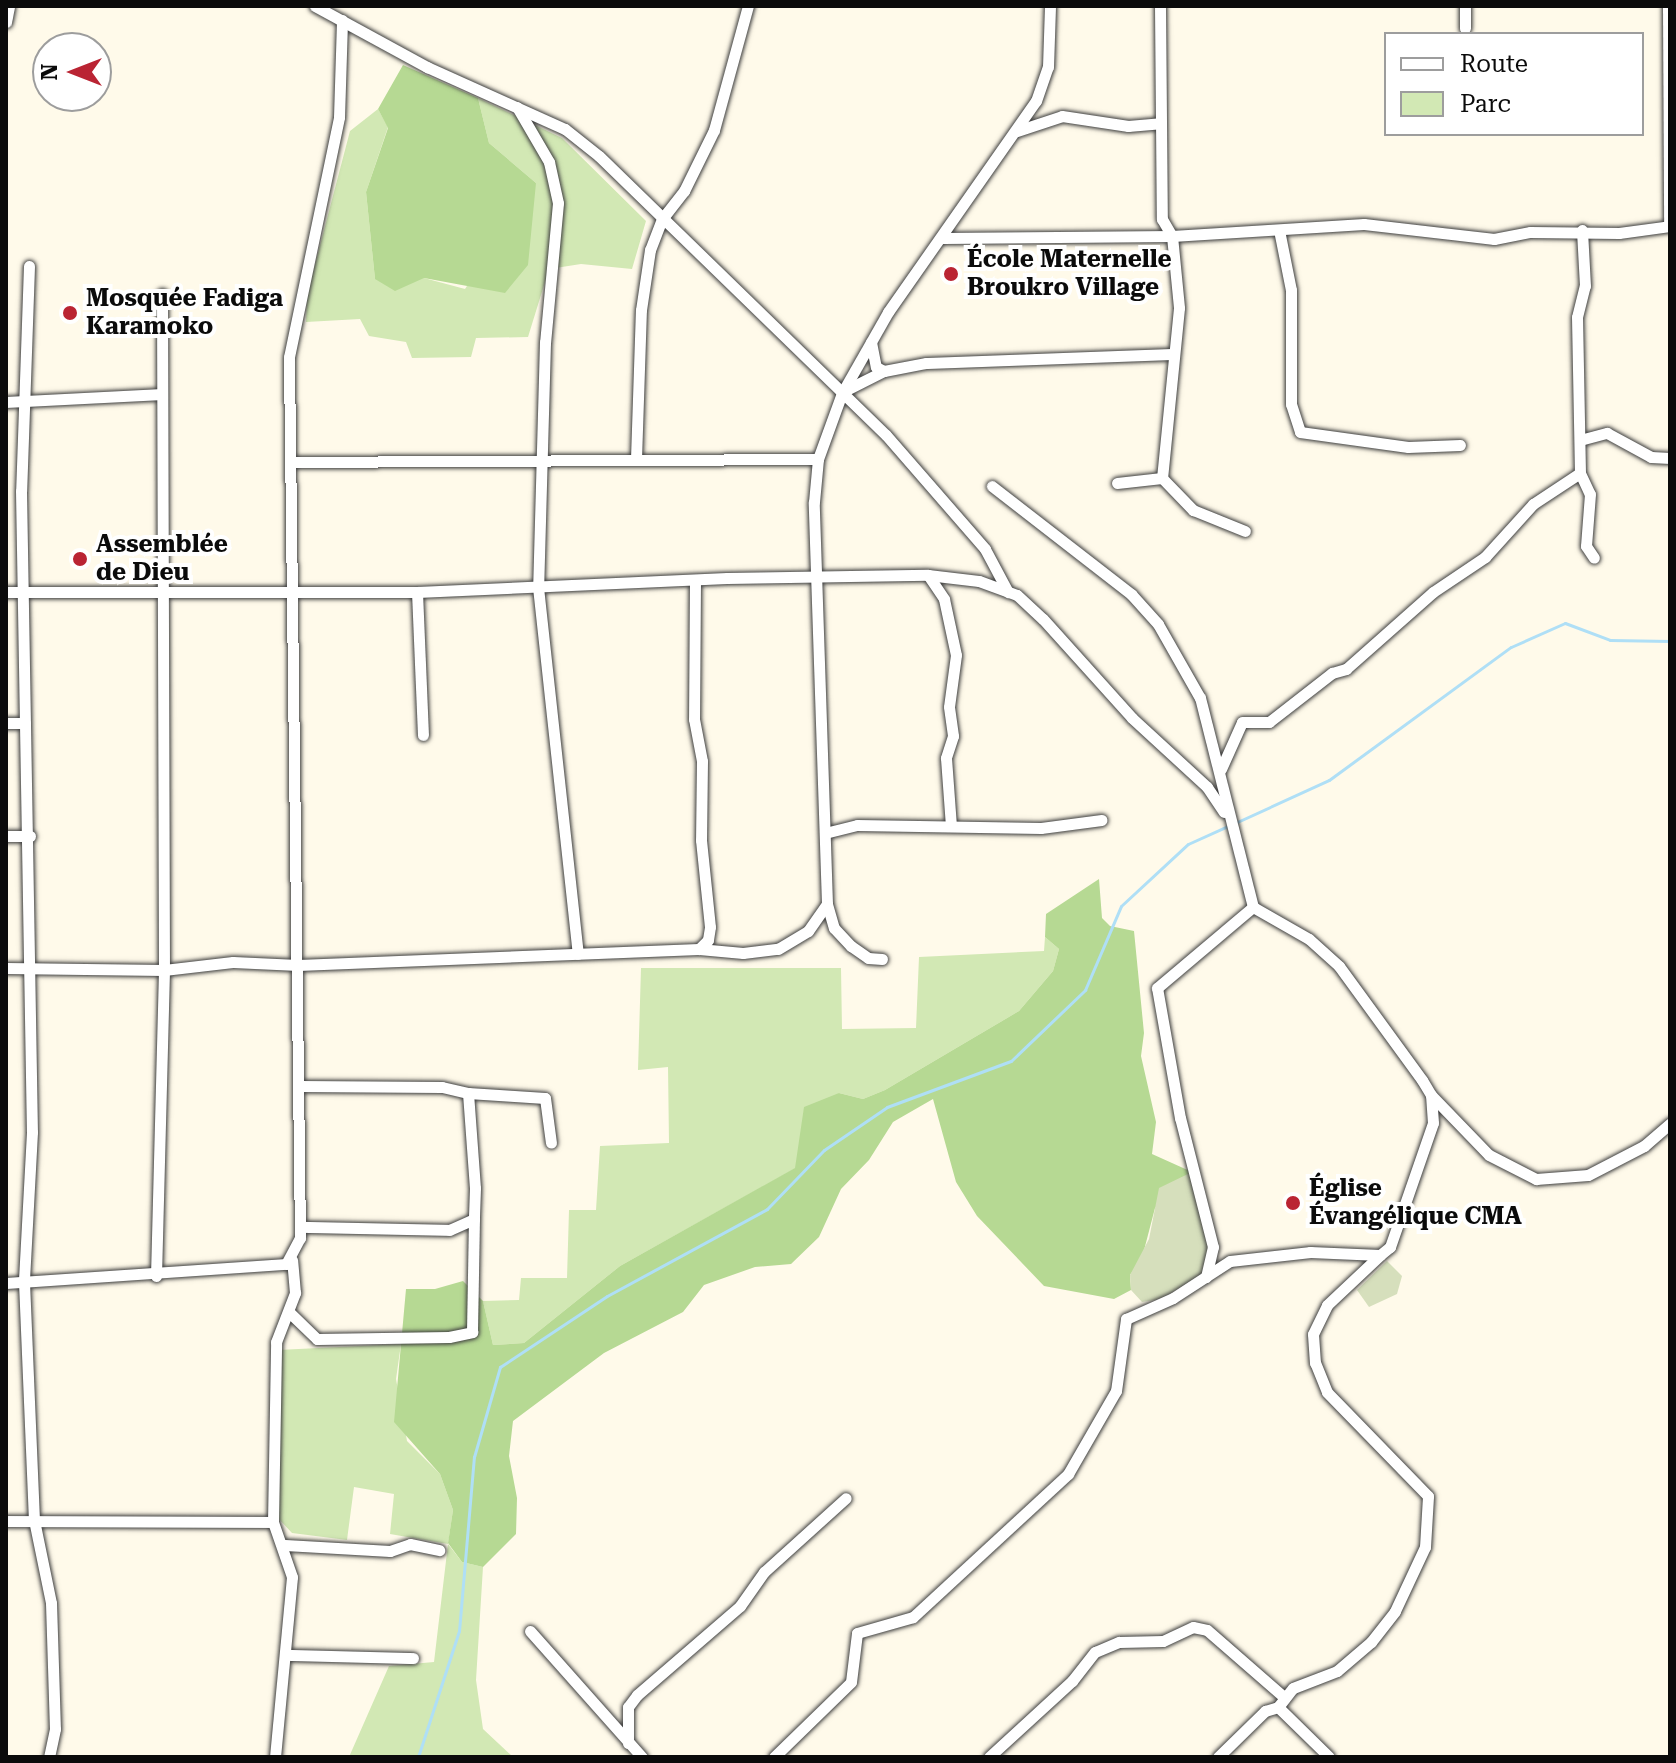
<!DOCTYPE html>
<meta charset="utf-8">
<style>
body{margin:0}
#map{position:relative;width:1676px;height:1763px;overflow:hidden;background:#fffaea;font-family:"Roboto Serif",serif}
div>[style]{position:absolute}
[style*='--x']{left:calc(var(--x)*1px);top:calc(var(--y)*1px);width:calc(var(--w)*1px);rotate:calc(var(--a)*1deg)}
.green>*{inset:0;background:#d2e8b4}
.forest>*{inset:0;background:#b6d993}
.cemetery>*{inset:0;background:#d6dfbc}
.stream>*{height:3px;margin:-1.5px;padding:0 1.5px;transform-origin:1.5px;border-radius:1.5px;background:#afdff6}
.roads{filter:drop-shadow(0 0 2px #3e3e3e) drop-shadow(0 0 2px #3e3e3e)}
.minor>*{height:11px;margin:-5.5px;padding:0 5.5px;transform-origin:5.5px;border-radius:5.5px;background:#fff}
.dots>*{width:22px;height:22px;translate:-50% -50%;box-sizing:border-box;border:4px solid #fff;border-radius:50%}
span{translate:-50% -50%;white-space:nowrap;text-align:center;line-height:1.15;-webkit-text-stroke:8px #fff;paint-order:stroke}
.poi-label{font-size:24px;color:#0b0b0b;font-weight:700}
.left{translate:0 -50%;text-align:left}
.frame{position:absolute;inset:0;border:8px solid #0b0b0b;pointer-events:none}
.legend{position:absolute;left:1384px;top:32px;width:260px;height:104px;box-sizing:border-box;background:#fff;border:2px solid #9d9d9d;margin:0;padding:10px 14px;list-style:none;font-size:24px;color:#0b0b0b}
.legend li{display:flex;align-items:center;gap:16px;height:40px}
.legend b{width:40px;border:2px solid #9d9d9d}
.north{position:absolute;left:32px;top:32px;width:80px;height:80px;box-sizing:border-box;background:#fff;border:2px solid #9d9d9d;border-radius:50%;rotate:270deg;font-size:22px;font-weight:700;line-height:32px;text-align:center;color:#0b0b0b}
.north::after{content:'';display:block;margin:auto;width:28px;height:36px;background:#ba2433;clip-path:polygon(50% 0,100% 100%,50% 72%,0 100%)}
</style>
<div id="map">
<div class="green">
<div style="clip-path:polygon(478px 98px,562px 138px,646px 221px,632px 269px,581px 264px,549px 269px,528px 337px,476px 338px,471px 357px,412px 358px,406px 342px,369px 336px,360px 319px,306px 322px,307px 295px,350px 131px,378px 109px,388px 127px,366px 192px,375px 279px,424px 278px,465px 289px,536px 183px,489px 143px)"></div>
<div style="clip-path:polygon(1045px 937px,1059px 949px,1053px 971px,1019px 1011px,885px 1090px,863px 1099px,839px 1093px,796px 1168px,620px 1266px,524px 1343px,493px 1345px,483px 1301px,519px 1300px,521px 1278px,567px 1278px,569px 1210px,596px 1210px,600px 1146px,669px 1143px,668px 1067px,638px 1070px,641px 968px,841px 968px,842px 1029px,916px 1028px,919px 957px,1044px 951px)"></div>
<div style="clip-path:polygon(401px 1344px,396px 1379px,407px 1441px,440px 1474px,453px 1510px,448px 1544px,462px 1562px,483px 1567px,476px 1680px,483px 1729px,513px 1757px,349px 1757px,389px 1666px,434px 1662px,448px 1544px,390px 1534px,394px 1494px,354px 1487px,347px 1540px,292px 1533px,278px 1518px,278px 1350px)"></div>
</div>
<div class="forest">
<div style="clip-path:polygon(403px 65px,478px 98px,489px 143px,536px 183px,528px 265px,505px 293px,424px 278px,395px 291px,375px 279px,366px 192px,388px 128px,378px 109px)"></div>
<div style="clip-path:polygon(1099px 879px,1102px 918px,1110px 926px,1134px 931px,1144px 1033px,1141px 1056px,1156px 1122px,1152px 1154px,1192px 1172px,1155px 1208px,1142px 1258px,1130px 1275px,1131px 1290px,1114px 1299px,1044px 1286px,977px 1216px,956px 1182px,933px 1099px,893px 1122px,869px 1160px,841px 1189px,819px 1237px,791px 1264px,755px 1267px,704px 1285px,683px 1312px,604px 1353px,513px 1421px,509px 1456px,517px 1498px,516px 1534px,483px 1567px,462px 1562px,448px 1543px,453px 1510px,440px 1474px,394px 1422px,406px 1289px,435px 1289px,463px 1281px,483px 1301px,493px 1345px,524px 1343px,620px 1266px,795px 1168px,804px 1107px,839px 1093px,863px 1099px,885px 1090px,1019px 1011px,1053px 971px,1059px 949px,1045px 937px,1046px 914px)"></div>
</div>
<div class="cemetery">
<div style="clip-path:polygon(1192px 1172px,1214px 1250px,1208px 1271px,1161px 1299px,1142px 1302px,1131px 1290px,1130px 1275px,1149px 1239px,1159px 1188px)"></div>
<div style="clip-path:polygon(1387px 1261px,1402px 1276px,1397px 1294px,1369px 1307px,1357px 1290px)"></div>
</div>
<div class="stream">
<div style="--x:1235;--y:823;--w:103;--a:-24.6"></div>
<div style="--x:1329;--y:780;--w:225;--a:-36.2"></div>
<div style="--x:1511;--y:647;--w:59;--a:-24"></div>
<div style="--x:1565;--y:623;--w:48;--a:20.7"></div>
<div style="--x:1610;--y:640;--w:60;--a:1"></div>
<div style="--x:418;--y:1757;--w:133;--a:-72"></div>
<div style="--x:459;--y:1631;--w:175;--a:-85.1"></div>
<div style="--x:474;--y:1457;--w:94;--a:-73.9"></div>
<div style="--x:500;--y:1367;--w:128;--a:-33.6"></div>
<div style="--x:607;--y:1296;--w:182;--a:-28.5"></div>
<div style="--x:767;--y:1209;--w:82;--a:-46"></div>
<div style="--x:824;--y:1150;--w:76;--a:-34.3"></div>
<div style="--x:887;--y:1107;--w:132;--a:-20.4"></div>
<div style="--x:1011;--y:1061;--w:103;--a:-43.8"></div>
<div style="--x:1085;--y:990;--w:91;--a:-66.8"></div>
<div style="--x:1121;--y:906;--w:91;--a:-42.8"></div>
<div style="--x:1188;--y:844;--w:44;--a:-24.2"></div>
</div>
<div class="roads">
<div class="minor">
<div style="--x:315;--y:6;--w:128;--a:28.6"></div>
<div style="--x:427;--y:67;--w:151;--a:24.2"></div>
<div style="--x:565;--y:129;--w:43;--a:38.5"></div>
<div style="--x:599;--y:156;--w:400;--a:44.2"></div>
<div style="--x:886;--y:435;--w:151;--a:49"></div>
<div style="--x:985;--y:549;--w:49;--a:61.9"></div>
<div style="--x:1160;--y:6;--w:213;--a:89.5"></div>
<div style="--x:1162;--y:219;--w:20;--a:60"></div>
<div style="--x:1172;--y:236;--w:72;--a:84.4"></div>
<div style="--x:1179;--y:308;--w:171;--a:95.7"></div>
<div style="--x:1465;--y:6;--w:22;--a:90"></div>
<div style="--x:1668;--y:6;--w:220;--a:89.7"></div>
<div style="--x:6;--y:22;--w:16;--a:-79"></div>
<div style="--x:517;--y:107;--w:64;--a:59.8"></div>
<div style="--x:549;--y:162;--w:42;--a:77.6"></div>
<div style="--x:558;--y:203;--w:140;--a:95.3"></div>
<div style="--x:545;--y:342;--w:245;--a:91.6"></div>
<div style="--x:538;--y:587;--w:369;--a:83.8"></div>
<div style="--x:1017;--y:131;--w:47;--a:-18.4"></div>
<div style="--x:1062;--y:116;--w:67;--a:8.6"></div>
<div style="--x:1128;--y:126;--w:32;--a:-5"></div>
<div style="--x:1279;--y:230;--w:61;--a:78.7"></div>
<div style="--x:1291;--y:290;--w:114;--a:90"></div>
<div style="--x:1291;--y:404;--w:29;--a:72"></div>
<div style="--x:1300;--y:432;--w:109;--a:7.9"></div>
<div style="--x:1408;--y:447;--w:52;--a:-2.2"></div>
<div style="--x:943;--y:238;--w:229;--a:-0.5"></div>
<div style="--x:1172;--y:236;--w:192;--a:-3.6"></div>
<div style="--x:1364;--y:224;--w:131;--a:6.6"></div>
<div style="--x:1494;--y:239;--w:37;--a:-11"></div>
<div style="--x:1530;--y:232;--w:89;--a:0.6"></div>
<div style="--x:1619;--y:233;--w:51;--a:-7.8"></div>
<div style="--x:29;--y:266;--w:225;--a:92"></div>
<div style="--x:21;--y:491;--w:641;--a:89.02"></div>
<div style="--x:32;--y:1132;--w:150;--a:93.1"></div>
<div style="--x:24;--y:1282;--w:238;--a:87.6"></div>
<div style="--x:34;--y:1520;--w:85;--a:78.4"></div>
<div style="--x:51;--y:1603;--w:126;--a:88.2"></div>
<div style="--x:55;--y:1729;--w:29;--a:102"></div>
<div style="--x:871;--y:342;--w:25;--a:79"></div>
<div style="--x:876;--y:367;--w:9;--a:27"></div>
<div style="--x:842;--y:392;--w:47;--a:-26.6"></div>
<div style="--x:884;--y:371;--w:43;--a:-10.8"></div>
<div style="--x:926;--y:363;--w:247;--a:-2.1"></div>
<div style="--x:6;--y:402;--w:156;--a:-2.9"></div>
<div style="--x:1580;--y:440;--w:28;--a:-15"></div>
<div style="--x:1607;--y:433;--w:50;--a:28.6"></div>
<div style="--x:1651;--y:457;--w:19;--a:3"></div>
<div style="--x:636;--y:459;--w:149;--a:-88.1"></div>
<div style="--x:641;--y:310;--w:61;--a:-81.5"></div>
<div style="--x:650;--y:250;--w:33;--a:-69"></div>
<div style="--x:662;--y:219;--w:36;--a:-52"></div>
<div style="--x:684;--y:191;--w:68;--a:-63.8"></div>
<div style="--x:714;--y:130;--w:129;--a:-74.7"></div>
<div style="--x:291;--y:462;--w:527;--a:-0.33"></div>
<div style="--x:1580;--y:473;--w:23;--a:65"></div>
<div style="--x:1590;--y:494;--w:52;--a:94.4"></div>
<div style="--x:1586;--y:546;--w:14;--a:56"></div>
<div style="--x:1117;--y:483;--w:45;--a:-6.3"></div>
<div style="--x:1162;--y:478;--w:45;--a:45.9"></div>
<div style="--x:1193;--y:510;--w:56;--a:22"></div>
<div style="--x:928;--y:575;--w:29;--a:56"></div>
<div style="--x:944;--y:599;--w:57;--a:77.9"></div>
<div style="--x:956;--y:655;--w:52;--a:97.7"></div>
<div style="--x:949;--y:707;--w:29;--a:82"></div>
<div style="--x:953;--y:736;--w:23;--a:108"></div>
<div style="--x:946;--y:758;--w:68;--a:85.8"></div>
<div style="--x:695;--y:581;--w:138;--a:90.4"></div>
<div style="--x:694;--y:719;--w:43;--a:79.2"></div>
<div style="--x:702;--y:761;--w:79;--a:90.7"></div>
<div style="--x:701;--y:840;--w:87;--a:84.1"></div>
<div style="--x:710;--y:927;--w:13;--a:99"></div>
<div style="--x:708;--y:940;--w:13;--a:135"></div>
<div style="--x:6;--y:592;--w:411;--a:0"></div>
<div style="--x:417;--y:592;--w:310;--a:-2.6"></div>
<div style="--x:727;--y:578;--w:201;--a:-0.9"></div>
<div style="--x:928;--y:575;--w:51;--a:6.7"></div>
<div style="--x:979;--y:581;--w:40;--a:20.2"></div>
<div style="--x:1017;--y:595;--w:35;--a:43"></div>
<div style="--x:1043;--y:619;--w:133;--a:48"></div>
<div style="--x:1132;--y:718;--w:102;--a:42.6"></div>
<div style="--x:1207;--y:787;--w:30;--a:56"></div>
<div style="--x:417;--y:592;--w:143;--a:87.6"></div>
<div style="--x:6;--y:723;--w:19;--a:0"></div>
<div style="--x:1221;--y:769;--w:51;--a:-65.9"></div>
<div style="--x:1242;--y:722;--w:27;--a:0"></div>
<div style="--x:1269;--y:722;--w:80;--a:-37.9"></div>
<div style="--x:1332;--y:673;--w:15;--a:-16"></div>
<div style="--x:1346;--y:669;--w:116;--a:-41.5"></div>
<div style="--x:1433;--y:592;--w:63;--a:-33.9"></div>
<div style="--x:1485;--y:557;--w:72;--a:-47.8"></div>
<div style="--x:1533;--y:504;--w:56;--a:-33.4"></div>
<div style="--x:1580;--y:473;--w:156;--a:-91.1"></div>
<div style="--x:1577;--y:317;--w:32;--a:-76"></div>
<div style="--x:1585;--y:286;--w:56;--a:-93.1"></div>
<div style="--x:825;--y:833;--w:33;--a:-14"></div>
<div style="--x:857;--y:825;--w:184;--a:0.9"></div>
<div style="--x:1041;--y:828;--w:61;--a:-7.6"></div>
<div style="--x:6;--y:836;--w:24;--a:0"></div>
<div style="--x:827;--y:904;--w:25;--a:74"></div>
<div style="--x:834;--y:928;--w:25;--a:47"></div>
<div style="--x:851;--y:946;--w:21;--a:35"></div>
<div style="--x:868;--y:958;--w:14;--a:4"></div>
<div style="--x:6;--y:968;--w:158;--a:0.7"></div>
<div style="--x:164;--y:970;--w:69;--a:-6.6"></div>
<div style="--x:233;--y:962;--w:65;--a:2.6"></div>
<div style="--x:298;--y:965;--w:401;--a:-2.3"></div>
<div style="--x:699;--y:949;--w:44;--a:5.2"></div>
<div style="--x:743;--y:953;--w:35;--a:-7"></div>
<div style="--x:778;--y:949;--w:35;--a:-31"></div>
<div style="--x:808;--y:931;--w:33;--a:-55"></div>
<div style="--x:827;--y:904;--w:402;--a:-91.9"></div>
<div style="--x:814;--y:502;--w:43;--a:-84.7"></div>
<div style="--x:818;--y:459;--w:70;--a:-70"></div>
<div style="--x:842;--y:393;--w:93;--a:-60.4"></div>
<div style="--x:888;--y:312;--w:258;--a:-55"></div>
<div style="--x:1036;--y:101;--w:36;--a:-71"></div>
<div style="--x:1048;--y:67;--w:61;--a:-88.1"></div>
<div style="--x:299;--y:1086;--w:143;--a:0.4"></div>
<div style="--x:442;--y:1087;--w:27;--a:13"></div>
<div style="--x:468;--y:1093;--w:95;--a:85.8"></div>
<div style="--x:475;--y:1188;--w:31;--a:92"></div>
<div style="--x:474;--y:1219;--w:27;--a:156"></div>
<div style="--x:449;--y:1230;--w:146;--a:-178.8"></div>
<div style="--x:468;--y:1093;--w:77;--a:3.7"></div>
<div style="--x:545;--y:1098;--w:45;--a:82.4"></div>
<div style="--x:1431;--y:1095;--w:83;--a:46"></div>
<div style="--x:1489;--y:1155;--w:53;--a:27.1"></div>
<div style="--x:1536;--y:1179;--w:52;--a:-4.4"></div>
<div style="--x:1588;--y:1175;--w:63;--a:-27.4"></div>
<div style="--x:1644;--y:1146;--w:35;--a:-41"></div>
<div style="--x:156;--y:1276;--w:306;--a:-88.5"></div>
<div style="--x:164;--y:970;--w:676;--a:-90.17"></div>
<div style="--x:1206;--y:1277;--w:31;--a:-77"></div>
<div style="--x:1213;--y:1247;--w:133;--a:-104.3"></div>
<div style="--x:1180;--y:1118;--w:132;--a:-100"></div>
<div style="--x:1157;--y:988;--w:126;--a:-40.2"></div>
<div style="--x:6;--y:1283;--w:281;--a:-3.9"></div>
<div style="--x:286;--y:1264;--w:30;--a:-62"></div>
<div style="--x:300;--y:1238;--w:881;--a:-90.72"></div>
<div style="--x:289;--y:357;--w:245;--a:-78.2"></div>
<div style="--x:339;--y:117;--w:97;--a:-88.2"></div>
<div style="--x:289;--y:1312;--w:39;--a:44"></div>
<div style="--x:317;--y:1339;--w:132;--a:-0.9"></div>
<div style="--x:449;--y:1337;--w:24;--a:-12"></div>
<div style="--x:472;--y:1332;--w:113;--a:-89"></div>
<div style="--x:6;--y:1521;--w:267;--a:0.2"></div>
<div style="--x:273;--y:1522;--w:58;--a:70.9"></div>
<div style="--x:292;--y:1577;--w:181;--a:95.4"></div>
<div style="--x:273;--y:1522;--w:180;--a:-89"></div>
<div style="--x:276;--y:1342;--w:53;--a:-68.8"></div>
<div style="--x:295;--y:1293;--w:33;--a:-95"></div>
<div style="--x:285;--y:1545;--w:105;--a:3.3"></div>
<div style="--x:390;--y:1551;--w:21;--a:-19"></div>
<div style="--x:410;--y:1544;--w:30;--a:12"></div>
<div style="--x:530;--y:1631;--w:169;--a:48.4"></div>
<div style="--x:288;--y:1655;--w:125;--a:1.4"></div>
<div style="--x:1278;--y:1707;--w:24;--a:-52"></div>
<div style="--x:1293;--y:1688;--w:47;--a:-21.1"></div>
<div style="--x:1337;--y:1671;--w:45;--a:-40.5"></div>
<div style="--x:1371;--y:1642;--w:39;--a:-52"></div>
<div style="--x:1395;--y:1611;--w:71;--a:-64.9"></div>
<div style="--x:1425;--y:1547;--w:51;--a:-86.6"></div>
<div style="--x:1428;--y:1496;--w:145;--a:-134.2"></div>
<div style="--x:1327;--y:1392;--w:31;--a:-112"></div>
<div style="--x:1315;--y:1363;--w:29;--a:-94"></div>
<div style="--x:1313;--y:1334;--w:32;--a:-64"></div>
<div style="--x:1327;--y:1305;--w:73;--a:-43.3"></div>
<div style="--x:628;--y:1743;--w:36;--a:-90"></div>
<div style="--x:628;--y:1707;--w:15;--a:-53"></div>
<div style="--x:637;--y:1695;--w:136;--a:-40.8"></div>
<div style="--x:740;--y:1606;--w:42;--a:-54.8"></div>
<div style="--x:764;--y:1572;--w:110;--a:-42.1"></div>
<div style="--x:774;--y:1757;--w:107;--a:-44.2"></div>
<div style="--x:851;--y:1682;--w:49;--a:-83"></div>
<div style="--x:857;--y:1633;--w:58;--a:-15.9"></div>
<div style="--x:913;--y:1617;--w:211;--a:-42.7"></div>
<div style="--x:1068;--y:1474;--w:96;--a:-60"></div>
<div style="--x:1116;--y:1391;--w:73;--a:-82.1"></div>
<div style="--x:1126;--y:1319;--w:51;--a:-24.1"></div>
<div style="--x:1173;--y:1298;--w:68;--a:-33"></div>
<div style="--x:1230;--y:1261;--w:81;--a:-6.4"></div>
<div style="--x:1310;--y:1252;--w:70;--a:2.5"></div>
<div style="--x:1380;--y:1255;--w:13;--a:-39"></div>
<div style="--x:1390;--y:1247;--w:131;--a:-70.9"></div>
<div style="--x:1433;--y:1123;--w:28;--a:-94"></div>
<div style="--x:1431;--y:1095;--w:17;--a:-121"></div>
<div style="--x:1422;--y:1080;--w:141;--a:-126.1"></div>
<div style="--x:1339;--y:966;--w:40;--a:-138"></div>
<div style="--x:1309;--y:939;--w:64;--a:-150.3"></div>
<div style="--x:1253;--y:907;--w:216;--a:-104.2"></div>
<div style="--x:1200;--y:698;--w:85;--a:-119.6"></div>
<div style="--x:1158;--y:624;--w:40;--a:-132"></div>
<div style="--x:1131;--y:594;--w:176;--a:-142.2"></div>
<div style="--x:989;--y:1757;--w:113;--a:-42.5"></div>
<div style="--x:1072;--y:1681;--w:37;--a:-52"></div>
<div style="--x:1095;--y:1652;--w:26;--a:-23"></div>
<div style="--x:1119;--y:1642;--w:44;--a:-1.3"></div>
<div style="--x:1163;--y:1641;--w:33;--a:-25"></div>
<div style="--x:1193;--y:1627;--w:14;--a:12"></div>
<div style="--x:1207;--y:1630;--w:103;--a:41.1"></div>
<div style="--x:1218;--y:1757;--w:66;--a:-44.4"></div>
<div style="--x:1265;--y:1711;--w:14;--a:-17"></div>
<div style="--x:1278;--y:1707;--w:71;--a:44.4"></div>
</div>
</div>
<div class="dots">
<div style="left:951px;top:274px;background:#ba2433"></div>
<div style="left:70px;top:313px;background:#ba2433"></div>
<div style="left:80px;top:559px;background:#ba2433"></div>
<div style="left:1293px;top:1203px;background:#ba2433"></div>
</div>
<div class="poi-label">
<span class="left" style="left:967px;top:274px">École Maternelle<br>Broukro Village</span>
<span class="left" style="left:86px;top:313px">Mosquée Fadiga<br>Karamoko</span>
<span class="left" style="left:96px;top:559px">Assemblée<br>de Dieu</span>
<span class="left" style="left:1309px;top:1203px">Église<br>Évangélique CMA</span>
</div>
<div class="frame"></div>
<ul class="legend">
<li><b style="height:10px;background:#fff"></b>Route</li>
<li><b style="height:22px;background:#d2e8b4"></b>Parc</li>
</ul>
<div class="north">N</div>
</div>
